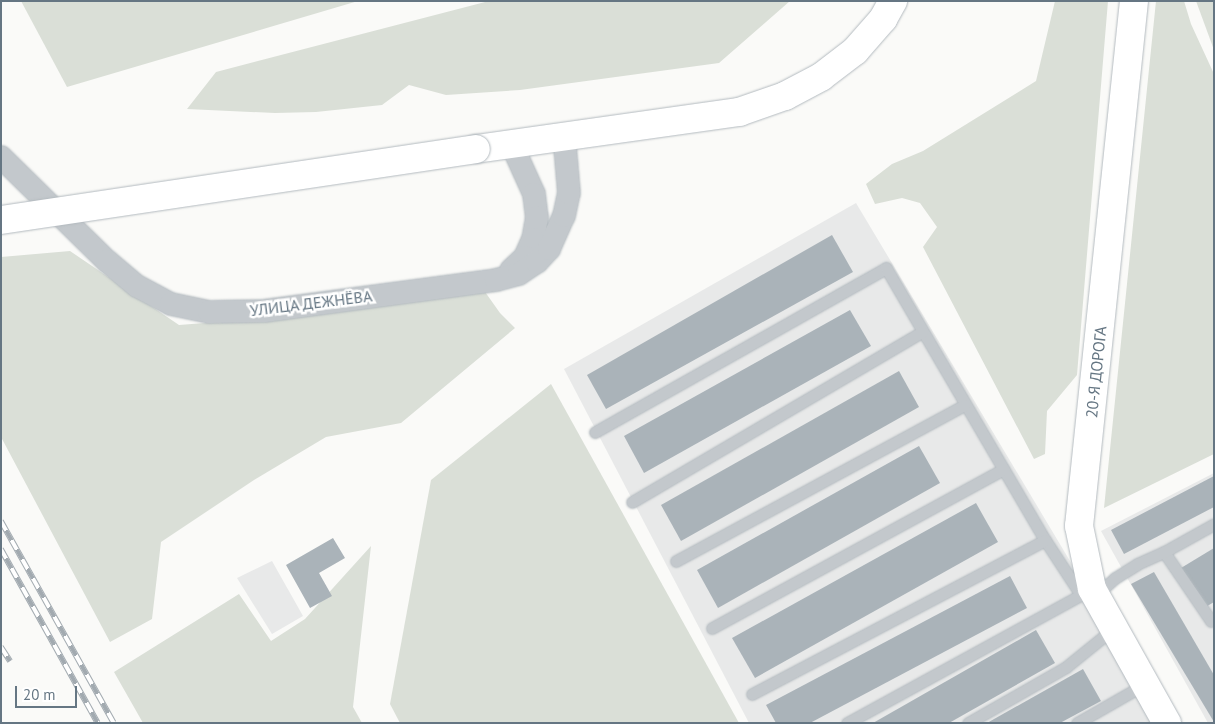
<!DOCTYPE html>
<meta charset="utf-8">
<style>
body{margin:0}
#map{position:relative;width:1215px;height:724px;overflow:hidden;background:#fafaf8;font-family:"PT Sans",sans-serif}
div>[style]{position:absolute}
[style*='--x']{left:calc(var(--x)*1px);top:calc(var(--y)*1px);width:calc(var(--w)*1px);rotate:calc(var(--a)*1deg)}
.built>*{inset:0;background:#e8e9e9}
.green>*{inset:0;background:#dadfd7}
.building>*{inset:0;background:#aab3b9}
.roads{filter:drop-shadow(0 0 1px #b3babf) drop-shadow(0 0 1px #b3babf)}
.lane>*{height:11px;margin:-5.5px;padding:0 5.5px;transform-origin:5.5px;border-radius:5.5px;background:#c3c8cc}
.street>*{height:22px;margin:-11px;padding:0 11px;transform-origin:11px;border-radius:11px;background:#c3c8cc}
.secondary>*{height:28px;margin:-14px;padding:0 14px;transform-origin:14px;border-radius:14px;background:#fff}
.rail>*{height:5.5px;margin-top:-2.75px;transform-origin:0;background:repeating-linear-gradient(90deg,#fff 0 11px,#a2aab0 0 22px);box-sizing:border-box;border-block:1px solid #a2aab0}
.bridges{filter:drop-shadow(0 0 1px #b3babf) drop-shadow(0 0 1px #b3babf)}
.secondary-bridge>*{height:28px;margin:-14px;padding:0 14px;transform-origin:14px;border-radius:14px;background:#fff}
span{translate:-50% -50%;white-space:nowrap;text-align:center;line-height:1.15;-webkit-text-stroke:5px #fff;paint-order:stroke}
.street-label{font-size:16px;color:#657683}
.frame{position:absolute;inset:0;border:2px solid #657683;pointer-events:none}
.scale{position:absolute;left:15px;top:686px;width:62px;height:22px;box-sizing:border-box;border:2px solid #657683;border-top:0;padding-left:6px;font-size:15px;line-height:18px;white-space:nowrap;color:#657683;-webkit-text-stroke:4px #fff;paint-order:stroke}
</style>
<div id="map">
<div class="built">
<div style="clip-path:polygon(856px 203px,1079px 576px,1160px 723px,749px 723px,564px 369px)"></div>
<div style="clip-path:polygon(1214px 473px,1214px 723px,1208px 723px,1101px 531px)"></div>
<div style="clip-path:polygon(272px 561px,303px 616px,272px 634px,237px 578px)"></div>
</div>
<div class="green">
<div style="clip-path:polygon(21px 1px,358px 1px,67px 87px)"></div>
<div style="clip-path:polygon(489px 1px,790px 1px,719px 63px,520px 90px,446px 95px,409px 85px,382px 105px,316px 112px,275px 113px,187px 109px,216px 72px)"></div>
<div style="clip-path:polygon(1055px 1px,1108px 1px,1077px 375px,1047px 411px,1045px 454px,1034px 459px,923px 247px,937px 227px,920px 203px,902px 198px,875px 204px,866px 184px,892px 164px,923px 151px,1036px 81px)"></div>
<div style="clip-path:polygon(1156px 1px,1184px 1px,1191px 24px,1214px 74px,1214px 454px,1104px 508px)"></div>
<div style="clip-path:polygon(1196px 1px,1214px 1px,1214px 50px)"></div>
<div style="clip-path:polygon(70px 251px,179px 325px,330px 313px,483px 289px,500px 313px,515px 328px,401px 423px,326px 437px,254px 480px,161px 542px,152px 619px,110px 642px,1px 437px,1px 257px)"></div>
<div style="clip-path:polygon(551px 384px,739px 723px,400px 723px,390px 704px,431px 480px)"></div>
<div style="clip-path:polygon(371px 546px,353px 707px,362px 723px,143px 723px,114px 672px,239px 594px,271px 641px,305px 619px)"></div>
</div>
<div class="building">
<div style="clip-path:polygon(832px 235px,853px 272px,606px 409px,587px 375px)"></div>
<div style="clip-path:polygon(850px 310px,871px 346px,644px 473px,624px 436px)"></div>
<div style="clip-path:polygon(899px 371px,919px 407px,681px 541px,661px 505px)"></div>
<div style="clip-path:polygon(919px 446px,940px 483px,718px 608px,697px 570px)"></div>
<div style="clip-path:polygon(1214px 476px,1214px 507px,1124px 554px,1111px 530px)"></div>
<div style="clip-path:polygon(976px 503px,998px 542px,755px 678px,732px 638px)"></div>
<div style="clip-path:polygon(333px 538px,345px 558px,319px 573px,332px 596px,310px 608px,286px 565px)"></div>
<div style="clip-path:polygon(1214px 548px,1214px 602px,1204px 608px,1181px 568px)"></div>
<div style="clip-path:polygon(1154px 572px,1214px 675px,1214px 722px,1131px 584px)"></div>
<div style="clip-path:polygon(1010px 576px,1027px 608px,810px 723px,776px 723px,766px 705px)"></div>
<div style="clip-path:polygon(1036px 630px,1055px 663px,949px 723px,873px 723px)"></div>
<div style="clip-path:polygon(1083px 669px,1101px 701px,1060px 723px,987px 723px)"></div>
</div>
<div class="roads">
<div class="lane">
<div style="--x:595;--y:432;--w:334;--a:-29.4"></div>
<div style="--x:886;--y:268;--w:315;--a:59.7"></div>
<div style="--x:1045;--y:540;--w:66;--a:56.8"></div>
<div style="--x:1081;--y:595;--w:10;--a:-29"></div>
<div style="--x:632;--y:502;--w:336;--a:-30.4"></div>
<div style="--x:1164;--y:552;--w:83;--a:55.7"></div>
<div style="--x:1211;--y:621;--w:4;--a:-34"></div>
<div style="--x:676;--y:561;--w:328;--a:-28.4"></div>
<div style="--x:1095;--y:596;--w:27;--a:-42"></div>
<div style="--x:1115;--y:578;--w:26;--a:-32"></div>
<div style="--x:1137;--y:564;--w:30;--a:-24"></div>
<div style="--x:1164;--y:552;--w:57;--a:-29.2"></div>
<div style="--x:712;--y:628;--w:332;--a:-28.6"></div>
<div style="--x:752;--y:694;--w:331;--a:-27.7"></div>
<div style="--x:847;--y:723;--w:267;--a:-28.7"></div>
<div style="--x:968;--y:723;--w:113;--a:-29.7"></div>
<div style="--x:1066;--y:667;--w:62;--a:-39.1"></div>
<div style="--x:1077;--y:723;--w:78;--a:-29.8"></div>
</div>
<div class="street">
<div style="--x:511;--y:143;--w:56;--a:65.7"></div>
<div style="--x:534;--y:194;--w:23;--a:83"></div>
<div style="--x:537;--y:217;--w:22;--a:100"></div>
<div style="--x:533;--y:239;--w:20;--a:114"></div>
<div style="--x:525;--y:257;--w:19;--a:137"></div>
<div style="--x:1;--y:157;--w:148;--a:44.5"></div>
<div style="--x:107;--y:261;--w:39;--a:40"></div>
<div style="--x:137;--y:286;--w:38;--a:28"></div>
<div style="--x:171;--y:304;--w:39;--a:12"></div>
<div style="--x:209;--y:312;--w:55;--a:-1"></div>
<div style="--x:264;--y:311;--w:234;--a:-7.6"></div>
<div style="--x:496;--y:280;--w:24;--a:-15"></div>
<div style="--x:519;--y:274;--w:22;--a:-34"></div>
<div style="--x:537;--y:262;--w:18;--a:-47"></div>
<div style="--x:549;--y:249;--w:36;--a:-66"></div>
<div style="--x:564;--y:216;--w:24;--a:-78"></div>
<div style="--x:569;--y:193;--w:58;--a:-94.9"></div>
</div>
<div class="secondary">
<div style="--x:1134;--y:1;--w:528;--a:95.98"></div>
<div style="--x:1079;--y:526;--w:64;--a:78.3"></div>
<div style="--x:1092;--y:589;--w:154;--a:60.8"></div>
<div style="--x:476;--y:149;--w:266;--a:-8"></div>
<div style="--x:739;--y:112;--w:49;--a:-19.2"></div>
<div style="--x:785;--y:96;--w:41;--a:-27.8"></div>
<div style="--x:821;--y:77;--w:43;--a:-37.4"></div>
<div style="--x:855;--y:51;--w:43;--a:-48.8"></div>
<div style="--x:883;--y:19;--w:21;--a:-61"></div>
</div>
</div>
<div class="rail">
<div style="--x:1;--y:521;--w:231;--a:60.8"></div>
<div style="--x:1;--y:549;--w:199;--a:60.9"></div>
<div style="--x:1;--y:647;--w:17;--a:57"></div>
</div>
<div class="bridges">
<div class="secondary-bridge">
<div style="--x:1;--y:220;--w:480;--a:-8.5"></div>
</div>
</div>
<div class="street-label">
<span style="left:311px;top:303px;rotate:-7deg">УЛИЦА ДЕЖНЁВА</span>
<span style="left:1096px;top:372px;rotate:-84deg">20-Я ДОРОГА</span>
</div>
<div class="frame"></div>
<div class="scale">20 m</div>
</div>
